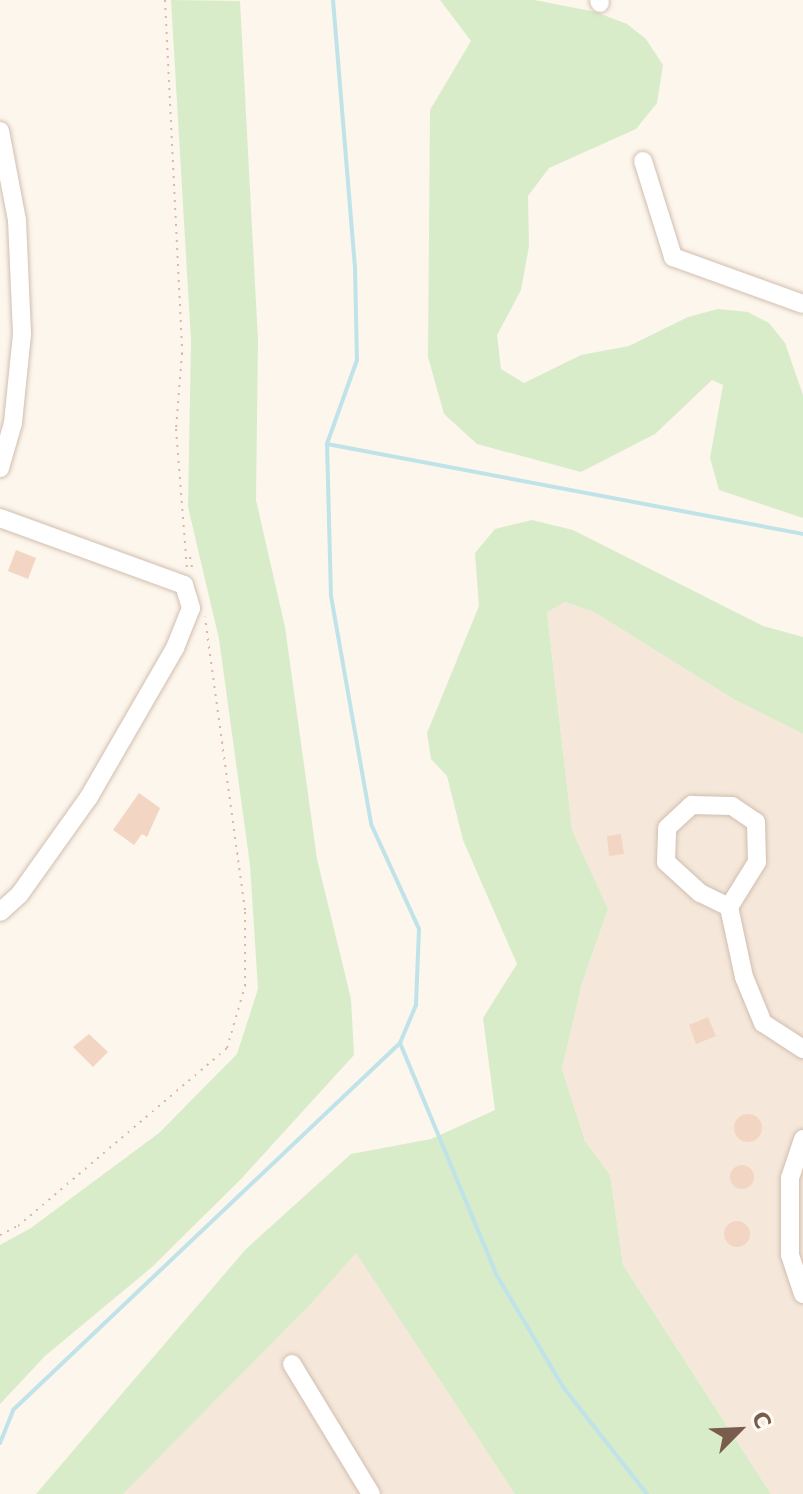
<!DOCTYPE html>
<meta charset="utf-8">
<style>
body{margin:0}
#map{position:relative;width:803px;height:1494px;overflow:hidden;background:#fdf6ec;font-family:"DejaVu Sans",sans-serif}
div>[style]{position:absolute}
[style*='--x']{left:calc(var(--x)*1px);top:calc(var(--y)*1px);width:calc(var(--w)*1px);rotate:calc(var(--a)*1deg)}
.residential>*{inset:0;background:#f5e8da}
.green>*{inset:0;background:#d8ecc9}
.stream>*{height:4px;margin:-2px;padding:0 2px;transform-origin:2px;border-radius:2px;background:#bfe3e8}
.building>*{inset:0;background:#f3d5c3}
.round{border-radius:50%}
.path>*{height:2px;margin-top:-1px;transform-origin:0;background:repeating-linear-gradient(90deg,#d9b8a5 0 2px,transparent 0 8px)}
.roads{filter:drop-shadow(0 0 2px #d1beb0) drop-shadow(0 0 2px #d1beb0)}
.minor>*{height:18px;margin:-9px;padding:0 9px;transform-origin:9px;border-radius:9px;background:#fff}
span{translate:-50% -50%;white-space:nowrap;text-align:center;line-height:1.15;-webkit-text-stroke:6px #fffaf3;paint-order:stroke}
.north{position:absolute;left:699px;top:1390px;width:80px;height:80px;-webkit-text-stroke:6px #fffaf3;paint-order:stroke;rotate:66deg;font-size:22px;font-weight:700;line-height:32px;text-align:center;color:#7a5c4d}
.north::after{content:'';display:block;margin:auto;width:28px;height:36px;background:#7a5c4d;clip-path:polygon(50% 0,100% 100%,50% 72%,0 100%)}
</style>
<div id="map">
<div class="residential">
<div style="clip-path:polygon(565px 602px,594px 612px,735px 700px,803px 734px,803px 1494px,771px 1494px,623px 1265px,610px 1175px,585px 1141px,562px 1069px,582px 983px,608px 909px,572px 830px,547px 611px)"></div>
<div style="clip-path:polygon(356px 1252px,515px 1494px,123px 1494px,309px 1306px)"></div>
</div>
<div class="green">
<div style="clip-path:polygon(171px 0,240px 1px,258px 340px,256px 500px,285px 627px,317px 859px,351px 999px,354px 1055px,241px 1179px,152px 1267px,45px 1356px,0 1404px,0 1245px,31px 1228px,159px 1133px,237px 1054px,258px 989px,250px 865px,219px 639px,188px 507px,191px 341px)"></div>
<div style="clip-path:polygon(440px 0,534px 0,596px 12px,627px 24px,646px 39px,663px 65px,657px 103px,636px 129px,549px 168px,528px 196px,529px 246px,521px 290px,497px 335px,501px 369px,524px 383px,581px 355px,629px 346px,688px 317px,718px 309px,748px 312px,769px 323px,785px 343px,803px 395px,803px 518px,719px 490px,710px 458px,723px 385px,712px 380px,655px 434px,581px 472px,477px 444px,444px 414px,428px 357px,430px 110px,471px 41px)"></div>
<div style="clip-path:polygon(532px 520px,573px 530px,763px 626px,803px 637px,803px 734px,735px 700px,594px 612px,565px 602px,547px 612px,572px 830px,608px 909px,582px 983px,562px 1069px,585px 1141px,610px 1175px,623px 1265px,771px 1494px,515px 1494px,356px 1253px,309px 1306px,123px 1494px,36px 1494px,246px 1249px,351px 1154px,431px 1139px,495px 1110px,483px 1018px,517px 964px,463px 840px,447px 776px,431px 759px,427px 733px,479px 606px,475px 553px,495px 529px)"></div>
</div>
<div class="stream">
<div style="--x:333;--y:0;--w:268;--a:85.3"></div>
<div style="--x:355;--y:267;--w:93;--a:88.8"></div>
<div style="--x:357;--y:360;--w:89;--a:109.7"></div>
<div style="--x:327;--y:444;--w:152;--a:88.5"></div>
<div style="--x:331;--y:596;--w:231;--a:80"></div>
<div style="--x:371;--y:824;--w:115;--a:65.4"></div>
<div style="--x:419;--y:929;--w:76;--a:92.3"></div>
<div style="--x:416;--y:1005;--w:41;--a:112.8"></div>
<div style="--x:400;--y:1043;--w:250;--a:67.4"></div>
<div style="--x:496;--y:1274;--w:131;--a:59.3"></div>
<div style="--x:563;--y:1387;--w:136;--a:51.9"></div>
<div style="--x:327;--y:444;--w:484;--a:10.7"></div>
<div style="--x:0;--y:1443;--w:35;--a:-68"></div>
<div style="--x:13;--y:1410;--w:533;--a:-43.48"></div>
</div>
<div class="building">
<div style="clip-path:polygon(16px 550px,36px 558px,28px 579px,8px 571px)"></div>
<div style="clip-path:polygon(139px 793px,160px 808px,147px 837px,142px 834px,134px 845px,113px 830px)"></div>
<div style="clip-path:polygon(621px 834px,624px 854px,609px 856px,607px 836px)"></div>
<div style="clip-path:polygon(708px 1017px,716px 1036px,696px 1044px,689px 1025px)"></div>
<div style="clip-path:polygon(89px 1034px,108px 1052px,93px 1067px,73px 1047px)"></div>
<div class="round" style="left:734px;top:1114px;width:28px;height:28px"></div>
<div class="round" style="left:730px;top:1165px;width:24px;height:24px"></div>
<div class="round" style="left:724px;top:1221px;width:26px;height:26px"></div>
</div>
<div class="path">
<div style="--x:165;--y:0;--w:353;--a:87.2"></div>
<div style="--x:182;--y:353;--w:76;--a:94.5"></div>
<div style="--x:176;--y:429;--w:140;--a:85.5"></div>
<div style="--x:190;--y:557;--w:15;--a:79"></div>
<div style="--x:0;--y:1235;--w:20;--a:-27"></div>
<div style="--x:18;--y:1226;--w:275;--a:-40.4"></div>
<div style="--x:227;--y:1048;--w:65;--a:-73.8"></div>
<div style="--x:245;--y:986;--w:76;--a:-90"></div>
<div style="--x:245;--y:910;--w:296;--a:-97.8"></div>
</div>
<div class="roads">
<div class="minor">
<div style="--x:599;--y:0;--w:3;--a:72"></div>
<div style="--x:0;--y:131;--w:91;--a:79.2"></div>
<div style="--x:17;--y:220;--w:114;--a:87.5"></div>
<div style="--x:22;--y:334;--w:89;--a:95.8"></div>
<div style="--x:13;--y:423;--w:47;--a:106.1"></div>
<div style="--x:643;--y:161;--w:101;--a:72.6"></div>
<div style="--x:673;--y:257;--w:138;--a:19.9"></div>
<div style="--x:0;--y:518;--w:196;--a:20"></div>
<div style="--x:184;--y:585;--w:24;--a:73"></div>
<div style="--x:191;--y:608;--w:43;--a:111.8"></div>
<div style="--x:175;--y:648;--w:172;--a:120"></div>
<div style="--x:89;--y:797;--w:120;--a:125.5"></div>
<div style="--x:19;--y:895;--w:25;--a:138"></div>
<div style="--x:729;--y:907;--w:32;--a:-154"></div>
<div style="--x:700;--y:893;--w:46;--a:-137.6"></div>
<div style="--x:666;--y:862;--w:34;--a:-88"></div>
<div style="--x:667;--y:828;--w:34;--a:-43"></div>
<div style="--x:692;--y:805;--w:40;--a:1.4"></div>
<div style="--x:732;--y:806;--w:29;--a:34"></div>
<div style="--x:756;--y:822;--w:40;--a:88.6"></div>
<div style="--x:757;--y:862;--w:53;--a:121.9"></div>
<div style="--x:729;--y:907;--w:72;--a:77.9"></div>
<div style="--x:744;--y:977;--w:50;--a:67.6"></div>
<div style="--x:763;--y:1023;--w:48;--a:33"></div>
<div style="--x:803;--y:1139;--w:41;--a:108.4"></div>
<div style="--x:790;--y:1178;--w:77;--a:90"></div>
<div style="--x:790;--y:1255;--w:41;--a:71.6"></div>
<div style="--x:292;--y:1364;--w:152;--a:58.7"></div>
</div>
</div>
<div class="north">С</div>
</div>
